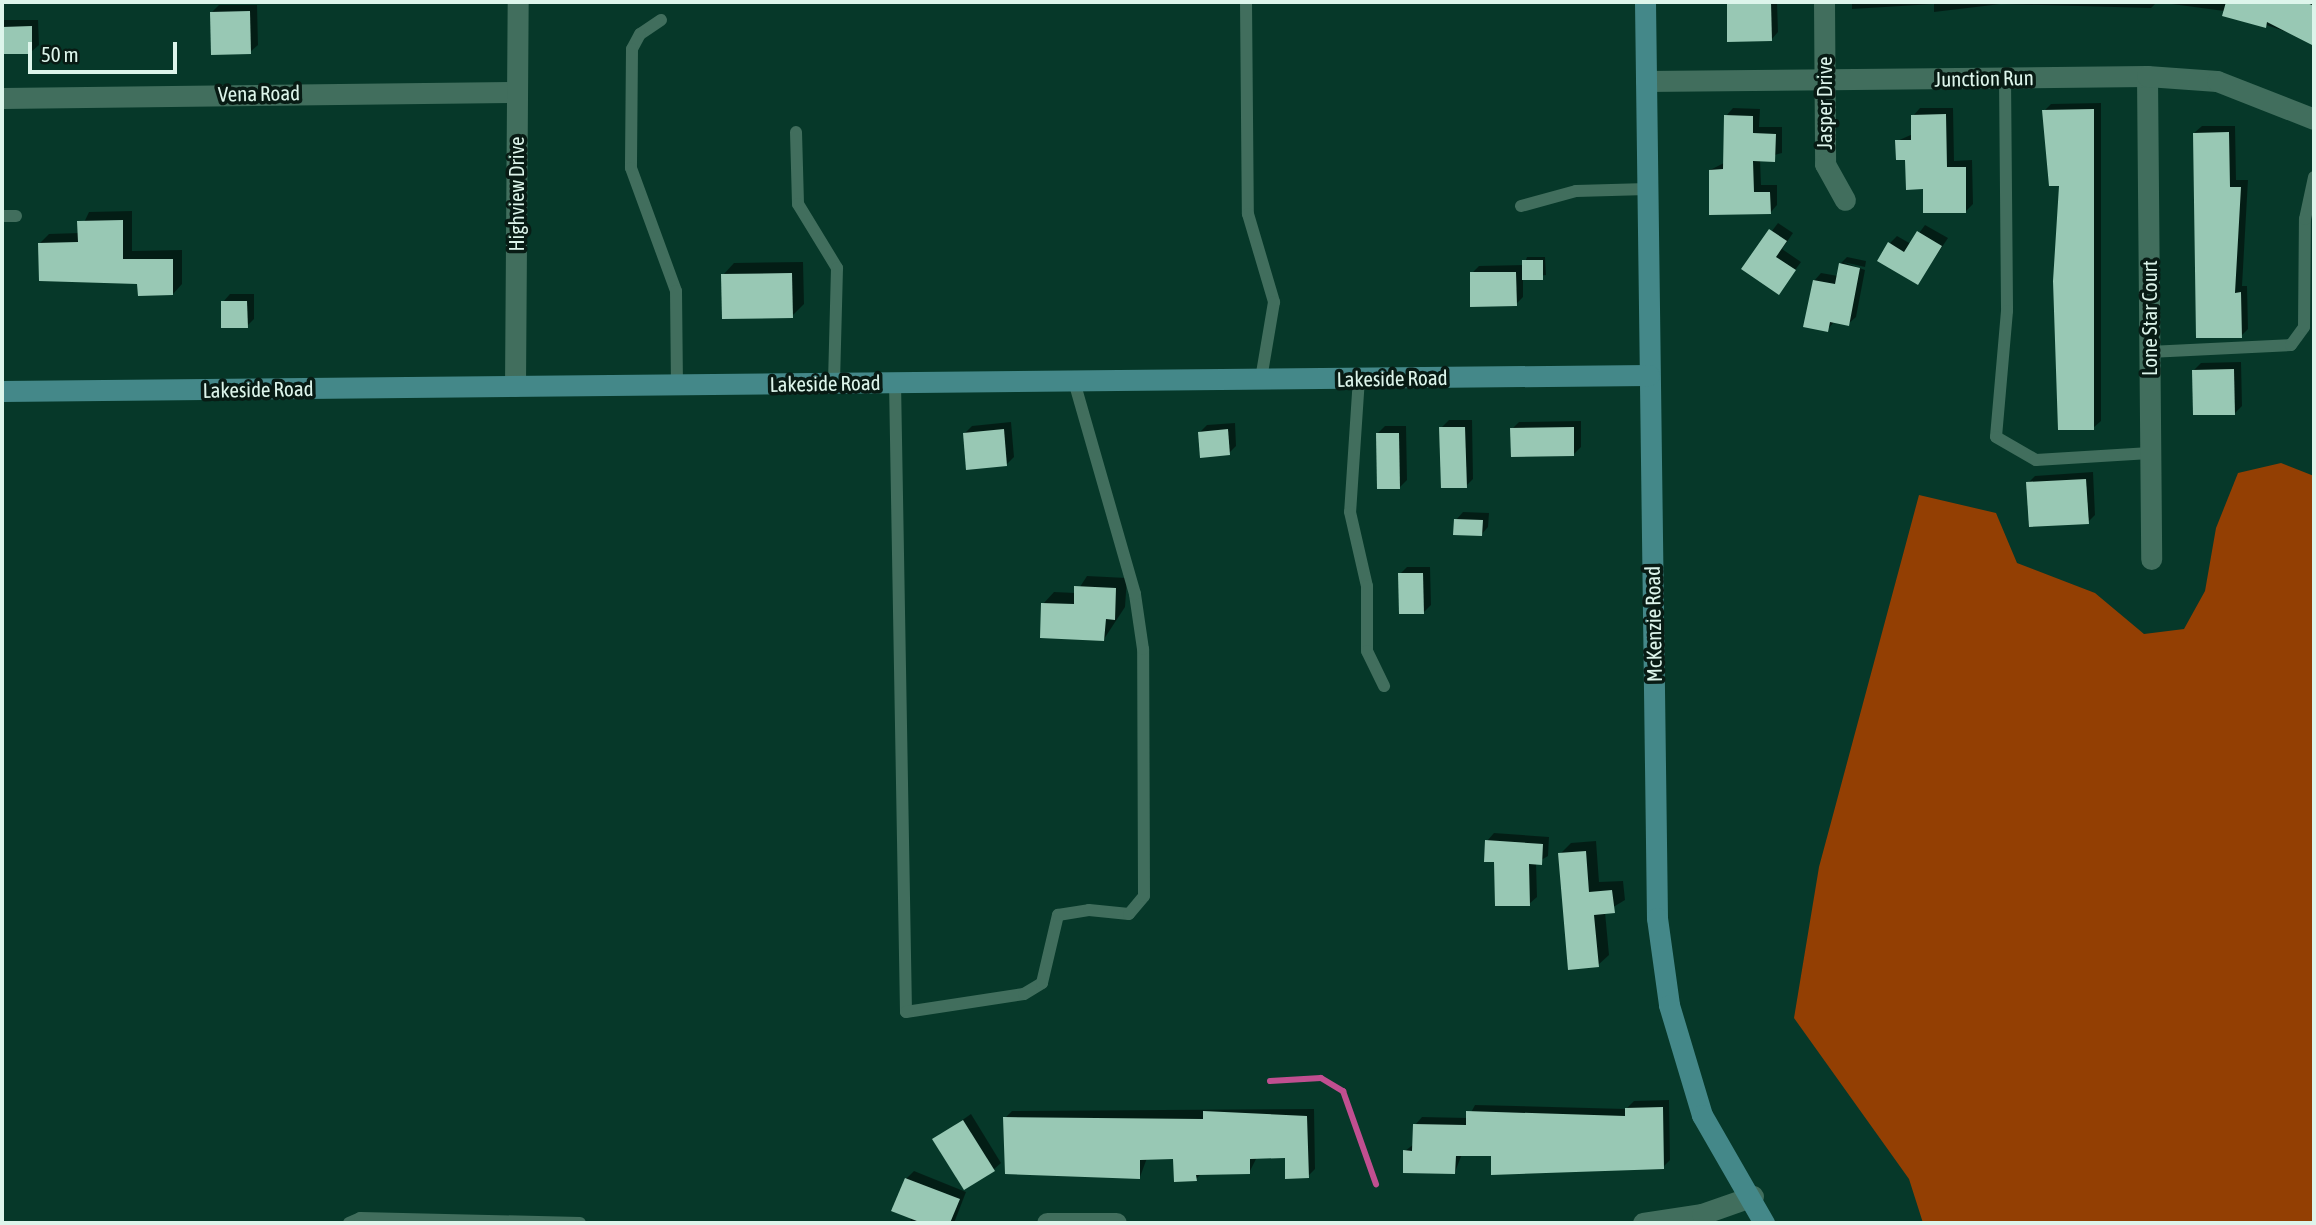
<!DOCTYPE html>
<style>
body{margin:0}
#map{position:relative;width:2316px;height:1225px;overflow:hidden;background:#063829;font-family:"Asap Condensed",sans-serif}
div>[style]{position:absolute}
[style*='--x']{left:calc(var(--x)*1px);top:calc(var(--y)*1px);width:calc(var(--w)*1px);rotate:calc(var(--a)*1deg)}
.forest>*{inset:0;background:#933f03}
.shadow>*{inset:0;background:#0007}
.stream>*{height:6px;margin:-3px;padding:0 3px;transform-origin:3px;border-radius:3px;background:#c04f90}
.building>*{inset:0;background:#98c8b4}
.lane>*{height:12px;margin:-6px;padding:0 6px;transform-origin:6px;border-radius:6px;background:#416e5d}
.street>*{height:21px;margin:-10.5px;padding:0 10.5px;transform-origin:10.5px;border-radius:10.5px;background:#416e5d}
.secondary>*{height:21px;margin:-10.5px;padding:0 10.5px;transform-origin:10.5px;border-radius:10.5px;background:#448889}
span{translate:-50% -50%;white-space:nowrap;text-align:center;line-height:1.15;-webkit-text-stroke:7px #081b14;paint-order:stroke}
.street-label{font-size:21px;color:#ddf5eb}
.frame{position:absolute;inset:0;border:4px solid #ddf5eb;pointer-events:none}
.scale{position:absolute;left:28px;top:42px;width:149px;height:32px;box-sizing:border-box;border:4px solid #ddf5eb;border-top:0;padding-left:9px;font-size:21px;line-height:24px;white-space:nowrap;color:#ddf5eb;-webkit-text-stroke:5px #081b14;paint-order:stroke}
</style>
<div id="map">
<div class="forest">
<div style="clip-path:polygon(2281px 463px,2314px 476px,2314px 1223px,1923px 1223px,1909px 1179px,1794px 1018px,1819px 867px,1919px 495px,1996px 513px,2017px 563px,2095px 593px,2144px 634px,2184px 629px,2205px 591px,2216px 528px,2238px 473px)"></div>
</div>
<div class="shadow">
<div style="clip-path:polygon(1728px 2px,1777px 2px,1778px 32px,1771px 40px,1729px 40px)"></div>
<div style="clip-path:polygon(1852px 2px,2314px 2px,2314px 41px,2224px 11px,2157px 2px,2151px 8px,2001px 4px,1934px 12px,1934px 4px,1852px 9px)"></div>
<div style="clip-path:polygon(219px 5px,257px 5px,258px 45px,250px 52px,212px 12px)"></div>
<div style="clip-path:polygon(2px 20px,38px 20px,39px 45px,31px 52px,2px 53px)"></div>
<div style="clip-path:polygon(2101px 103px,2101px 421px,2093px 428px,2061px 184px,2044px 111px,2051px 104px)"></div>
<div style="clip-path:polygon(1733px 108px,1760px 109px,1759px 127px,1782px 127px,1782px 153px,1760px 159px,1761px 185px,1777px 185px,1777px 205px,1770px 213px,1710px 170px,1724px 163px,1726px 116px)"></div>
<div style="clip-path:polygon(1920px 108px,1953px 108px,1954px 161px,1972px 160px,1973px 204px,1966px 211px,1924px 188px,1897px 141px,1913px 134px,1913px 116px)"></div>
<div style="clip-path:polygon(2202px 126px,2235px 126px,2236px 180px,2248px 180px,2242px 286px,2247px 286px,2248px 329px,2241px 336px,2194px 133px)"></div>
<div style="clip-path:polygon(132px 211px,132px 251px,182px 250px,182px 284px,173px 294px,39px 244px,49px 234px,79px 233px,89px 212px)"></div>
<div style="clip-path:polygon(1778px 223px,1793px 233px,1782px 249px,1801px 262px,1778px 293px,1744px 268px)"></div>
<div style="clip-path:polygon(1925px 225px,1948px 238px,1918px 283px,1890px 243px,1897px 236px,1911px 244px)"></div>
<div style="clip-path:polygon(1527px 257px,1545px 257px,1546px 275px,1523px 278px,1523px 297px,1516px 304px,1472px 273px,1479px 266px,1524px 265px)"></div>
<div style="clip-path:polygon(1847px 257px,1866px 261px,1865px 267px,1843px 262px,1865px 270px,1856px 317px,1848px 324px,1835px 321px,1827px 330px,1814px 281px,1821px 273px,1838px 276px,1840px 264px)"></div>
<div style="clip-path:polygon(803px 262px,804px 304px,792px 316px,723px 275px,734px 263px)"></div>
<div style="clip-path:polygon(230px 294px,254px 294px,254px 319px,247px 326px,223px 302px)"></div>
<div style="clip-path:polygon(2241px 362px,2242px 406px,2235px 413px,2194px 370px,2201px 363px)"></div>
<div style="clip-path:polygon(1449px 420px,1472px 420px,1473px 479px,1466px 486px,1441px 428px)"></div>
<div style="clip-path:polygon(1581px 421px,1581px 447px,1574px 454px,1512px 429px,1519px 422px)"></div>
<div style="clip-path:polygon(1011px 422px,1014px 457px,1007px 464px,964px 434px,972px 426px)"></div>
<div style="clip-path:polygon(1235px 423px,1236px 446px,1229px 453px,1200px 432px,1207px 425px)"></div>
<div style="clip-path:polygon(1385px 426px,1406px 426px,1407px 480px,1400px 487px,1377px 434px)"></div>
<div style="clip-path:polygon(2093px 472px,2095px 515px,2088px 522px,2028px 483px,2035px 476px)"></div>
<div style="clip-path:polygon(1463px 512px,1489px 513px,1488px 527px,1481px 535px,1456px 520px)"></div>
<div style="clip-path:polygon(1407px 567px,1430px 567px,1431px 605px,1423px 613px,1400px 574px)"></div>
<div style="clip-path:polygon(1087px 576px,1127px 578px,1125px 607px,1104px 639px,1043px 604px,1054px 592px,1076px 593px)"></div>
<div style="clip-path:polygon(1494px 833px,1549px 837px,1548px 856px,1536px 863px,1537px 897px,1529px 904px,1495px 861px,1487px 841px)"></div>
<div style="clip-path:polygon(1596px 841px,1599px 882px,1623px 881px,1625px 900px,1605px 912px,1609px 955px,1598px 965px,1560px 854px,1571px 843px)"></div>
<div style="clip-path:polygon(1669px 1100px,1670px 1160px,1663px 1167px,1462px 1154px,1455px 1172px,1405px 1151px,1414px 1144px,1415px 1125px,1422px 1117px,1468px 1118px,1475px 1105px,1626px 1109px,1634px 1101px)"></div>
<div style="clip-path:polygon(1314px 1109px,1315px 1169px,1308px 1176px,1287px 1156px,1257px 1157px,1249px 1173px,1202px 1173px,1196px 1179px,1175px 1157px,1147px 1158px,1140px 1177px,1005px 1118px,1012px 1111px)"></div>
<div style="clip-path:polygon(971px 1114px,1001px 1163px,993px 1170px,934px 1140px)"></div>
<div style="clip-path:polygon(914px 1171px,966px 1192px,954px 1223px,911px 1223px,906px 1179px)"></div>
</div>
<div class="stream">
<div style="--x:1270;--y:1081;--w:51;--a:-3.4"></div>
<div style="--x:1321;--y:1078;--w:26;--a:31"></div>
<div style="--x:1343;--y:1091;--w:99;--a:70.5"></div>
</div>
<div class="building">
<div style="clip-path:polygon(1727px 2px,1771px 2px,1772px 41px,1727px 42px)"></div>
<div style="clip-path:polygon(2226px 2px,2305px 2px,2314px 6px,2314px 46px,2267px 22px,2266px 28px,2222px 16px)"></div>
<div style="clip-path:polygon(250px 11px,251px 54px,211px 55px,210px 12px)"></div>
<div style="clip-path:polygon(32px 26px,32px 54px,2px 54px,2px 27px)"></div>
<div style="clip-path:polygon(2094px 109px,2094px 430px,2058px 430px,2053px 281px,2059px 186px,2049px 186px,2042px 110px)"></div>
<div style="clip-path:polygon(1946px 114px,1947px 167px,1966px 167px,1966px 213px,1923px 213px,1923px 189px,1906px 190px,1905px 160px,1896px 160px,1895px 140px,1911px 140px,1911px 115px)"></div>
<div style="clip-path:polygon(1724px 115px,1753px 116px,1753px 133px,1776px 134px,1775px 162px,1753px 161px,1754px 192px,1770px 192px,1771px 214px,1709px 215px,1709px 170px,1723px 169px)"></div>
<div style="clip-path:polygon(2229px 132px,2230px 187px,2241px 187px,2235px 293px,2241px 292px,2242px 338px,2196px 338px,2193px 133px)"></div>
<div style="clip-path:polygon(123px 220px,123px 259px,173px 259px,173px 295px,138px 296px,137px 284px,39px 281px,38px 243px,78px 242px,77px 221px)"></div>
<div style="clip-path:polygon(1769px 229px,1787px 241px,1776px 257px,1796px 270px,1779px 295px,1741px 269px)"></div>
<div style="clip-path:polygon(1917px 231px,1942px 246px,1918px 285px,1877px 261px,1888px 242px,1904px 252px)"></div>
<div style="clip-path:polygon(1522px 260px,1543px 260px,1543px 280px,1522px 280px)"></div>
<div style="clip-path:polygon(1839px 263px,1860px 268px,1849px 326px,1830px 322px,1828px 332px,1803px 327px,1813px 280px,1835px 284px)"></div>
<div style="clip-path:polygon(1470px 272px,1516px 272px,1517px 306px,1470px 307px)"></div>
<div style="clip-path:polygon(792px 273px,793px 318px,722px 319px,721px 274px)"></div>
<div style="clip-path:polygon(221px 301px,247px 301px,248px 328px,221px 328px)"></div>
<div style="clip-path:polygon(2234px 369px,2235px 415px,2193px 415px,2192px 370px)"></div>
<div style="clip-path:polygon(1439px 427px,1465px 427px,1467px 488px,1441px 488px)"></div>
<div style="clip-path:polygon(1574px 427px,1574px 456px,1511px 457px,1510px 428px)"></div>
<div style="clip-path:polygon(1004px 429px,1007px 466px,966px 470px,963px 433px)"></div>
<div style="clip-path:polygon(1228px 429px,1230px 455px,1200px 458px,1198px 432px)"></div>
<div style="clip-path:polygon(1376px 433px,1399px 433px,1400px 489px,1377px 489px)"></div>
<div style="clip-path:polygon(2086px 479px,2089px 524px,2029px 527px,2026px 482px)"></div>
<div style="clip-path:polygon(1454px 519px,1483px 520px,1482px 536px,1453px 535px)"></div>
<div style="clip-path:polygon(1398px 573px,1423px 573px,1424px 614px,1399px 614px)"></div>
<div style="clip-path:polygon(1074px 586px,1116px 588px,1115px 620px,1106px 619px,1104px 641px,1040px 638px,1041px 603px,1074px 604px)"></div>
<div style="clip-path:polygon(1485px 840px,1543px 844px,1542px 865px,1529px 864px,1530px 906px,1495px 906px,1494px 862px,1484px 862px)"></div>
<div style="clip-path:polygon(1586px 851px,1589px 892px,1612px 890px,1615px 913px,1594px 915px,1599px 967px,1568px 970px,1558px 853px)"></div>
<div style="clip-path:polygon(1663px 1107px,1664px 1169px,1491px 1175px,1491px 1156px,1456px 1156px,1455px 1174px,1403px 1173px,1403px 1150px,1412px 1151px,1413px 1124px,1466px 1125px,1466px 1111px,1625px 1116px,1625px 1108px)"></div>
<div style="clip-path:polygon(1203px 1111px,1307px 1116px,1309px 1178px,1285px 1179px,1285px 1158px,1250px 1159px,1250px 1174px,1196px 1175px,1197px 1181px,1174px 1182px,1173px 1159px,1140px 1160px,1140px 1179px,1005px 1174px,1003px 1117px,1203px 1119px)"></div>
<div style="clip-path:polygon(963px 1120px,995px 1171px,964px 1190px,932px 1139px)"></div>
<div style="clip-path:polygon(905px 1178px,960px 1199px,950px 1223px,922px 1223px,891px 1211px)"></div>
</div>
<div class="lane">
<div style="--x:1246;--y:2;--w:212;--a:89.5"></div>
<div style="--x:1248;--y:214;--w:92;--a:73.5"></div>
<div style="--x:1274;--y:302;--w:78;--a:99.6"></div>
<div style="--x:661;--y:20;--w:25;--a:146"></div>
<div style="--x:640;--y:34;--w:17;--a:118"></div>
<div style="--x:632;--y:49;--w:119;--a:90.5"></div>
<div style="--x:631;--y:168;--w:131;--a:69.9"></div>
<div style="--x:676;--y:291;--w:93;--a:89.4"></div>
<div style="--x:2005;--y:77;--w:234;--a:89.5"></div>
<div style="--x:2007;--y:311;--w:126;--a:95"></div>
<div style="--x:1996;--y:437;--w:46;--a:29.9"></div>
<div style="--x:2036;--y:460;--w:114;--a:-3.5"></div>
<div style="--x:796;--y:132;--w:72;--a:88.4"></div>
<div style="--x:798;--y:204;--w:75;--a:58.6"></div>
<div style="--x:837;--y:268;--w:115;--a:91.5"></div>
<div style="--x:1521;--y:206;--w:57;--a:-15.3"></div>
<div style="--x:1576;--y:191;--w:71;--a:-1.6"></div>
<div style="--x:2;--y:216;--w:14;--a:0"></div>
<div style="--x:2149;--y:352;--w:142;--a:-2.8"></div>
<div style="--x:2291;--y:345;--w:22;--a:-54"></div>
<div style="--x:2304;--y:327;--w:108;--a:-89.5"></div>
<div style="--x:2305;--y:219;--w:43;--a:-77.9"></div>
<div style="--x:1359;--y:378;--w:134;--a:93.8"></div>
<div style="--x:1350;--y:512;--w:76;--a:77.1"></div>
<div style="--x:1367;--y:586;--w:65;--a:90"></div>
<div style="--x:1367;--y:651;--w:39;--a:64"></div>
<div style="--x:895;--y:382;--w:630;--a:89"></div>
<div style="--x:906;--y:1012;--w:119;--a:-8.7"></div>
<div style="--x:1024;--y:994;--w:21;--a:-31"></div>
<div style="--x:1042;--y:983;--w:70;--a:-76.8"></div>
<div style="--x:1058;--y:915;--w:31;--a:-9"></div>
<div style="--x:1089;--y:910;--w:40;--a:5.7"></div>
<div style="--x:1129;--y:914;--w:23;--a:-50"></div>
<div style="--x:1144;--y:896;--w:247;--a:-90.2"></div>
<div style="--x:1143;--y:649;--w:56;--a:-98.3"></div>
<div style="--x:1135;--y:594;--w:222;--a:-106"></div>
<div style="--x:349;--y:1223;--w:12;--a:-24"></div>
<div style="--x:360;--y:1218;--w:220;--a:1.3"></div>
</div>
<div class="street">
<div style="--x:1824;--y:2;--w:162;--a:89.6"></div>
<div style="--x:1825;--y:164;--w:41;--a:60.9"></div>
<div style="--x:2147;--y:76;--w:483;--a:89.5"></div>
<div style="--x:1646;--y:81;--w:501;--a:-0.57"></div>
<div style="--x:2147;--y:76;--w:70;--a:4.1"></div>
<div style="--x:2217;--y:81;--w:104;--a:21.4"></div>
<div style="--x:2;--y:98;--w:514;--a:-0.67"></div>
<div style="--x:515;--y:386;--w:384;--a:-89.6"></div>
<div style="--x:1047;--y:1223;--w:69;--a:0"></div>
<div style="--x:1643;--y:1223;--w:60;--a:-8.7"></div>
<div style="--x:1702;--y:1214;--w:54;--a:-19.4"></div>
</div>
<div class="secondary">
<div style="--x:1645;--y:2;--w:916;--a:89.25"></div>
<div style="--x:1657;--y:918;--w:88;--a:82.1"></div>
<div style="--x:1669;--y:1005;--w:115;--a:73.3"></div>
<div style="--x:1702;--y:1115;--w:125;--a:60.1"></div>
<div style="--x:2;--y:391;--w:1647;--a:-0.56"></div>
</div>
<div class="street-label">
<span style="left:1984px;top:78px;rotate:-1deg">Junction Run</span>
<span style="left:259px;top:93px;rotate:-1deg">Vena Road</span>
<span style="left:1824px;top:103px;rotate:-90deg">Jasper Drive</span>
<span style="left:516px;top:194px;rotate:-90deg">Highview Drive</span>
<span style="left:2149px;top:318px;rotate:-90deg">Lone Star Court</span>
<span style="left:1392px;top:378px;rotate:-1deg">Lakeside Road</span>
<span style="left:825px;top:383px;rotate:-1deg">Lakeside Road</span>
<span style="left:258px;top:389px;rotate:-1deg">Lakeside Road</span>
<span style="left:1653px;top:624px;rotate:-91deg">McKenzie Road</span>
</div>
<div class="frame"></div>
<div class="scale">50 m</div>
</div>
